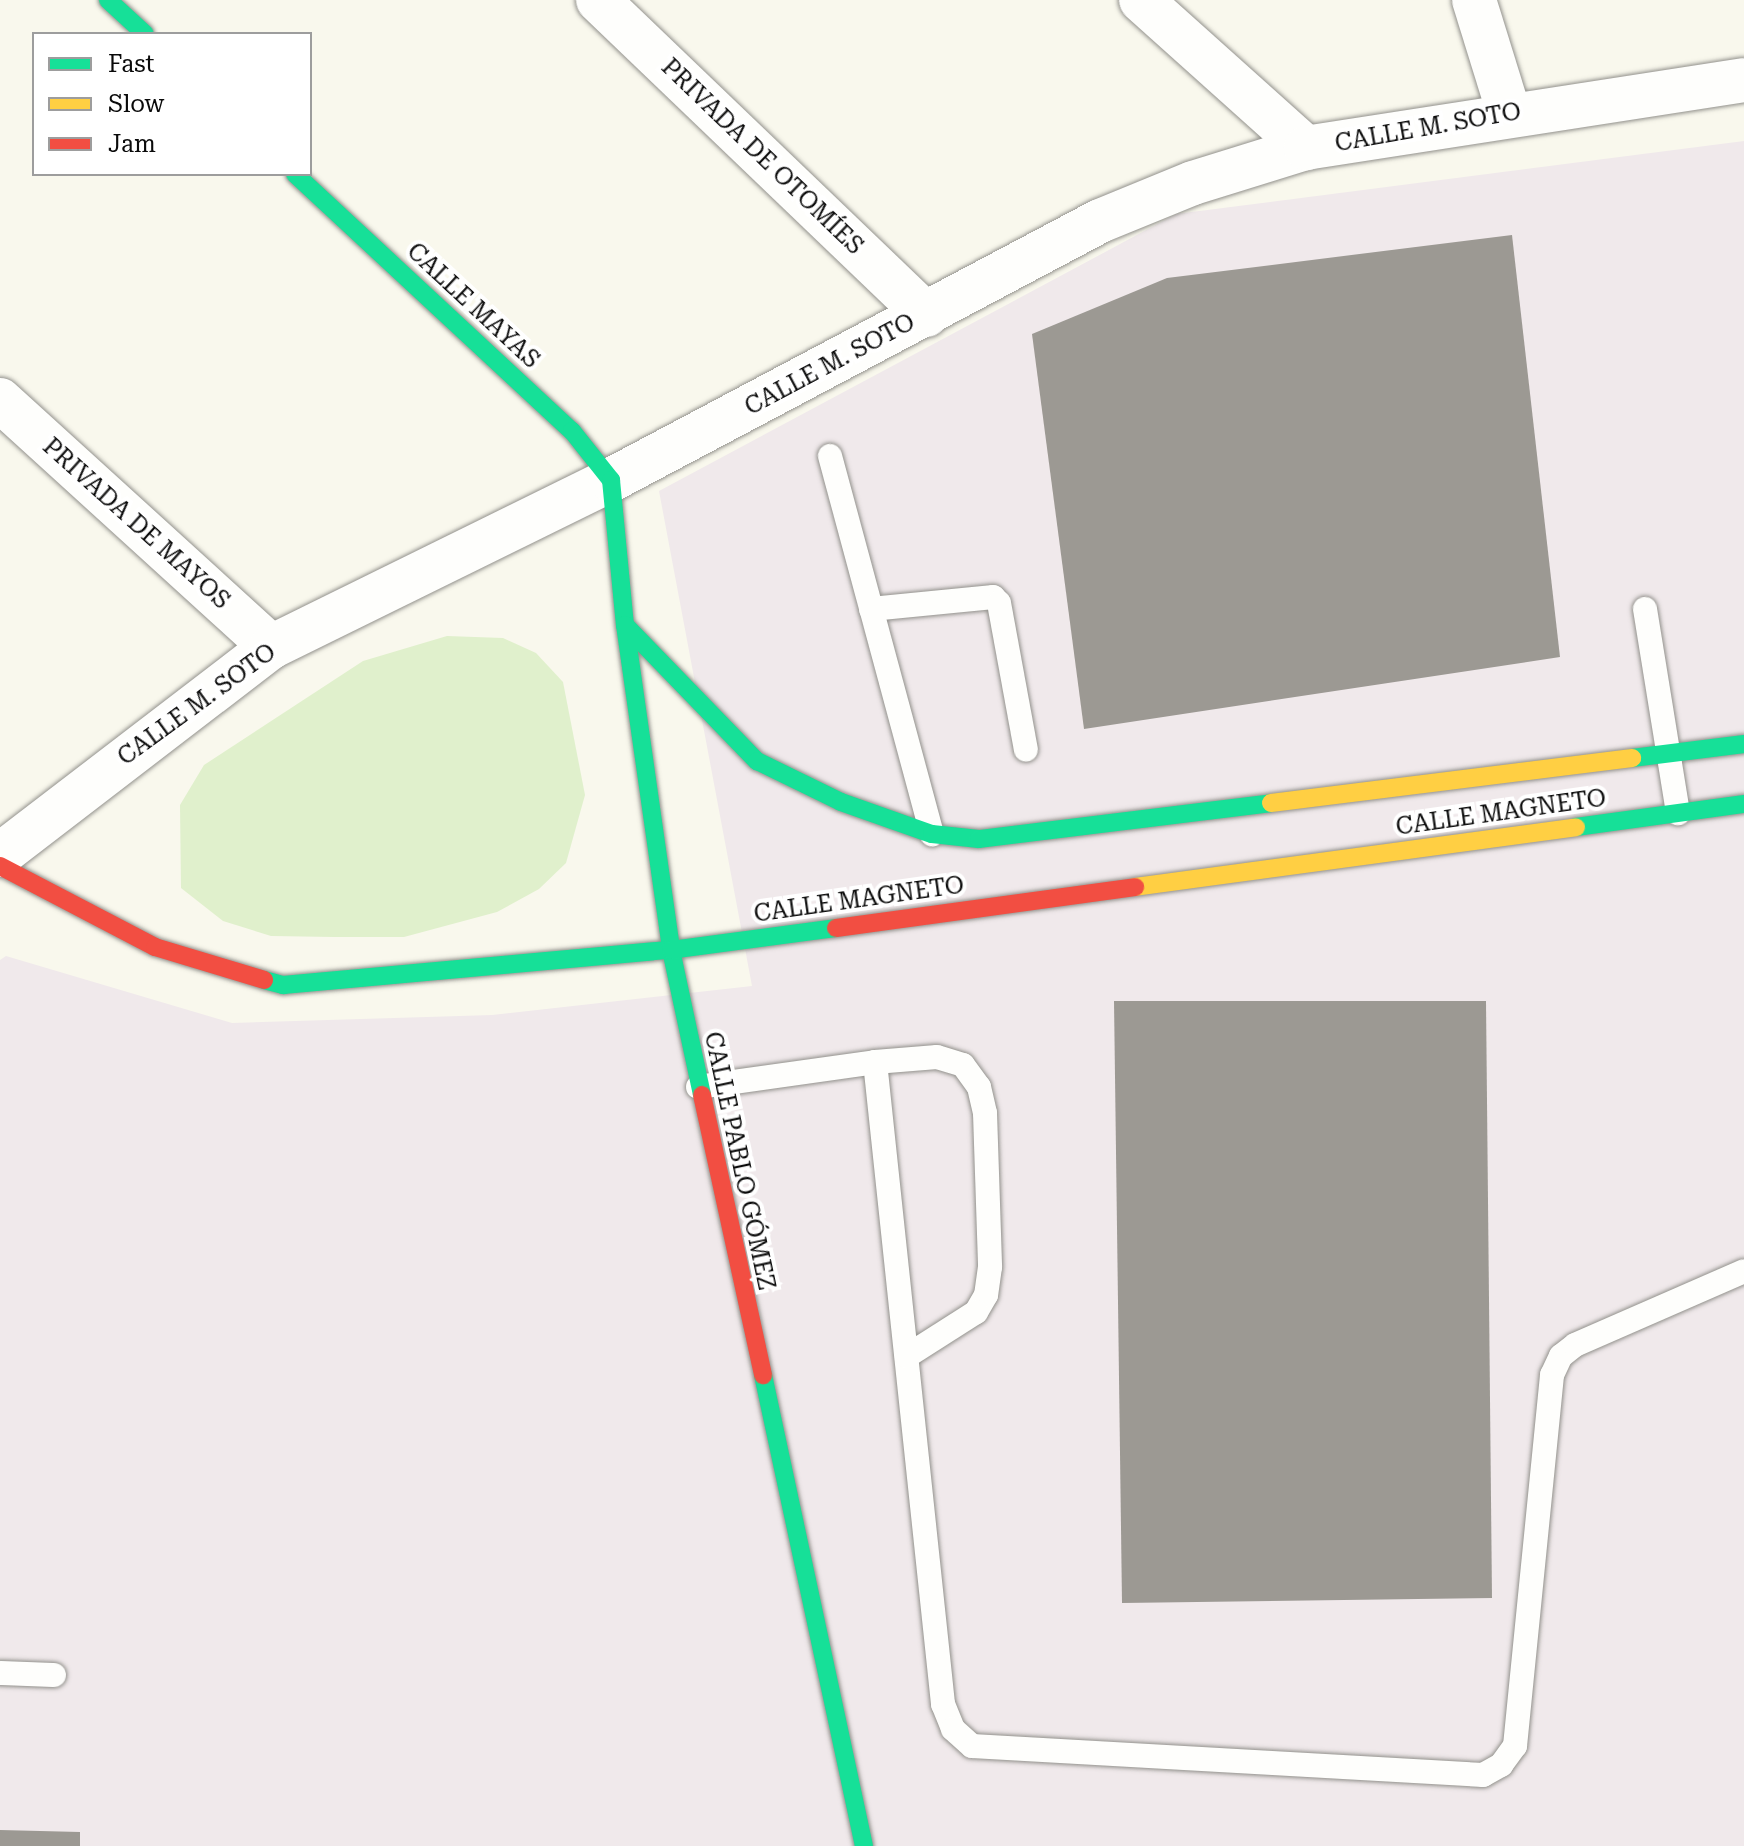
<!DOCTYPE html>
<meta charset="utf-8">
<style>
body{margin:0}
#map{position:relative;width:1744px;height:1846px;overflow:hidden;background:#f9f8ed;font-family:"Roboto Serif",serif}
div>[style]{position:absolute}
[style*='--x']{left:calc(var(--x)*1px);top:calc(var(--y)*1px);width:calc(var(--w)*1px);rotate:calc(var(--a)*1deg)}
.industrial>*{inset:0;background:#f0e9eb}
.green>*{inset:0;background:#e0f0cc}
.building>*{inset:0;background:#9c9993}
.roads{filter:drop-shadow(0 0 2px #92918c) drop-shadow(0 0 2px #92918c)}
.lane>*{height:24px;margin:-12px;padding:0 12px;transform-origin:12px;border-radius:12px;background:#fefefc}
.street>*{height:44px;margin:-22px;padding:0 22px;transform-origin:22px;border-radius:22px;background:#fefefc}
.fast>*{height:18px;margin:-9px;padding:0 9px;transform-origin:9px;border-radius:9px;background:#16e098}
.slow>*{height:18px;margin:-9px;padding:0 9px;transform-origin:9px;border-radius:9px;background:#ffcf43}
.jam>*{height:18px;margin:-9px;padding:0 9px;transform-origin:9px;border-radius:9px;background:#f24e42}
span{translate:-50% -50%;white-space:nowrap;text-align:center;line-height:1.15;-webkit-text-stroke:8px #fff;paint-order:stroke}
.street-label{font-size:24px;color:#0a0a0a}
.legend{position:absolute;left:32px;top:32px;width:280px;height:144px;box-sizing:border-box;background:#fff;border:2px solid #9d9d9d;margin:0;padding:10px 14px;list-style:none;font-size:24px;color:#0a0a0a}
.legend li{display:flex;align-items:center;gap:16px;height:40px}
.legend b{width:40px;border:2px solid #9d9d9d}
</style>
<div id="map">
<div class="industrial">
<div style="clip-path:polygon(1744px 141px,1744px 1846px,0 1846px,0 960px,6px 956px,232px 1023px,492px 1015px,752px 986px,659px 491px,1176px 214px)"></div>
</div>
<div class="green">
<div style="clip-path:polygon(447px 636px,503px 638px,536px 653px,563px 682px,585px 795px,566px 863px,539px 889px,497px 912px,404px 937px,334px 937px,271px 936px,223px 921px,181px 888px,180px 805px,204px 765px,363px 661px)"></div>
</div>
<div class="building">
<div style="clip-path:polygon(1512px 235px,1560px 657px,1084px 729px,1032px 334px,1167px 278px)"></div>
<div style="clip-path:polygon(1114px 1001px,1486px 1001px,1492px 1598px,1122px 1603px)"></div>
<div style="clip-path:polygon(0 1830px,80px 1832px,80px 1846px,0 1846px)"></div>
</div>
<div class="roads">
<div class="lane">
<div style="--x:830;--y:456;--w:392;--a:74.9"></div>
<div style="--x:871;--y:609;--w:123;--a:-5.6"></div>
<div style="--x:993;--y:597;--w:8;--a:45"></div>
<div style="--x:999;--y:603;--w:149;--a:79.6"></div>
<div style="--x:1645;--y:609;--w:207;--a:80.8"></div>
<div style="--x:875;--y:1062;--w:646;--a:83.95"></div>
<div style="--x:943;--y:1704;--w:27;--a:68"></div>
<div style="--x:953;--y:1729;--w:25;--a:42"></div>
<div style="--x:972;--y:1746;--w:512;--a:3.25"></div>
<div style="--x:1483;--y:1775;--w:21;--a:-29"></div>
<div style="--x:1501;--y:1765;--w:24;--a:-54"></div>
<div style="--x:1515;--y:1746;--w:373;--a:-84.3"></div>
<div style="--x:1552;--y:1375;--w:21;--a:-65"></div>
<div style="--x:1561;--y:1356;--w:18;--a:-38"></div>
<div style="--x:1575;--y:1345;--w:184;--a:-23.6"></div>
<div style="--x:698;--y:1087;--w:179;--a:-8"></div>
<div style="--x:875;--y:1062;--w:62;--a:-4.6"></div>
<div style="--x:937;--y:1057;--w:27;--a:17"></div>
<div style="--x:963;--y:1065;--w:27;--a:54"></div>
<div style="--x:979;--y:1087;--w:27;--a:77"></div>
<div style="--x:985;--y:1113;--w:154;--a:88.1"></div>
<div style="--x:990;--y:1267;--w:28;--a:98"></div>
<div style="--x:986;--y:1295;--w:20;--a:120"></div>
<div style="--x:976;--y:1312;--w:82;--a:147.5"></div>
<div style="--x:0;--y:1673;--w:54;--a:2.1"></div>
</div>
<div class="street">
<div style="--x:598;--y:0;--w:455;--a:43.8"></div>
<div style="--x:1141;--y:0;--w:222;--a:41.9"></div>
<div style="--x:1474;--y:0;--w:118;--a:72.8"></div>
<div style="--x:0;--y:400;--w:367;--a:42.3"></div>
<div style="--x:0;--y:855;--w:342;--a:-37.5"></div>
<div style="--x:271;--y:647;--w:379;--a:-26.2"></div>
<div style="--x:611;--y:480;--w:553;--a:-27.91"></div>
<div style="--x:1100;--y:221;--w:100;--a:-22.2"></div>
<div style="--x:1193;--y:183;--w:118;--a:-17.2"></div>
<div style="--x:1306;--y:148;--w:443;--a:-8.8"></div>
</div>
<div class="fast">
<div style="--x:108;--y:0;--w:50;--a:42.6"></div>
<div style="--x:295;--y:174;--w:378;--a:42.9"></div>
<div style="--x:572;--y:431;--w:63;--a:51.5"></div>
<div style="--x:611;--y:480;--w:146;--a:84.5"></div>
<div style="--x:625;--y:625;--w:328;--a:81.9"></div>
<div style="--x:671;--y:950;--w:148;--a:77.9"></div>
<div style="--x:625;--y:625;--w:190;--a:45.9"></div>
<div style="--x:757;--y:761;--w:93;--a:26"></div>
<div style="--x:841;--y:802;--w:96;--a:19.4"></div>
<div style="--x:932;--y:834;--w:47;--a:6.1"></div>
<div style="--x:979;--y:839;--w:294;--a:-7"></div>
<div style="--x:1632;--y:758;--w:113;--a:-7.1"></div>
<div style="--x:1576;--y:827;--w:170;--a:-7.8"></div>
<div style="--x:264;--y:980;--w:20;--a:15"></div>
<div style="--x:283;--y:985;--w:390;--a:-5.2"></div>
<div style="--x:671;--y:950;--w:166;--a:-7.6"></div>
<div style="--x:763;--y:1375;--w:482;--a:77.9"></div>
</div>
<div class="slow">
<div style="--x:1271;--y:803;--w:364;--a:-7.1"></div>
<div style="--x:1135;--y:887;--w:445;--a:-7.7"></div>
</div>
<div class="jam">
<div style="--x:0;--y:866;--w:175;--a:27.6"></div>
<div style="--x:155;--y:947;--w:114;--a:16.8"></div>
<div style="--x:836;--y:928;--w:302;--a:-7.8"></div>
<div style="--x:702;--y:1095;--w:287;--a:77.7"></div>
</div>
</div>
<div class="street-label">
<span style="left:1428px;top:128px;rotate:-10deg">CALLE M. SOTO</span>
<span style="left:762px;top:157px;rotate:44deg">PRIVADA DE OTOMÍES</span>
<span style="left:473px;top:306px;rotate:43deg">CALLE MAYAS</span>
<span style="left:830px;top:365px;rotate:-28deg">CALLE M. SOTO</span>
<span style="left:136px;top:524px;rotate:42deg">PRIVADA DE MAYOS</span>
<span style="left:197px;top:705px;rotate:-36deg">CALLE M. SOTO</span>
<span style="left:1501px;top:813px;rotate:-8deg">CALLE MAGNETO</span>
<span style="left:859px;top:900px;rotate:-8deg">CALLE MAGNETO</span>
<span style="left:739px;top:1161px;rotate:78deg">CALLE PABLO GÓMEZ</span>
</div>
<ul class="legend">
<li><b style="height:10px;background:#16e098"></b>Fast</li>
<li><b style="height:10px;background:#ffcf43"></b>Slow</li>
<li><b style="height:10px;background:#f24e42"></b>Jam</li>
</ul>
</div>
